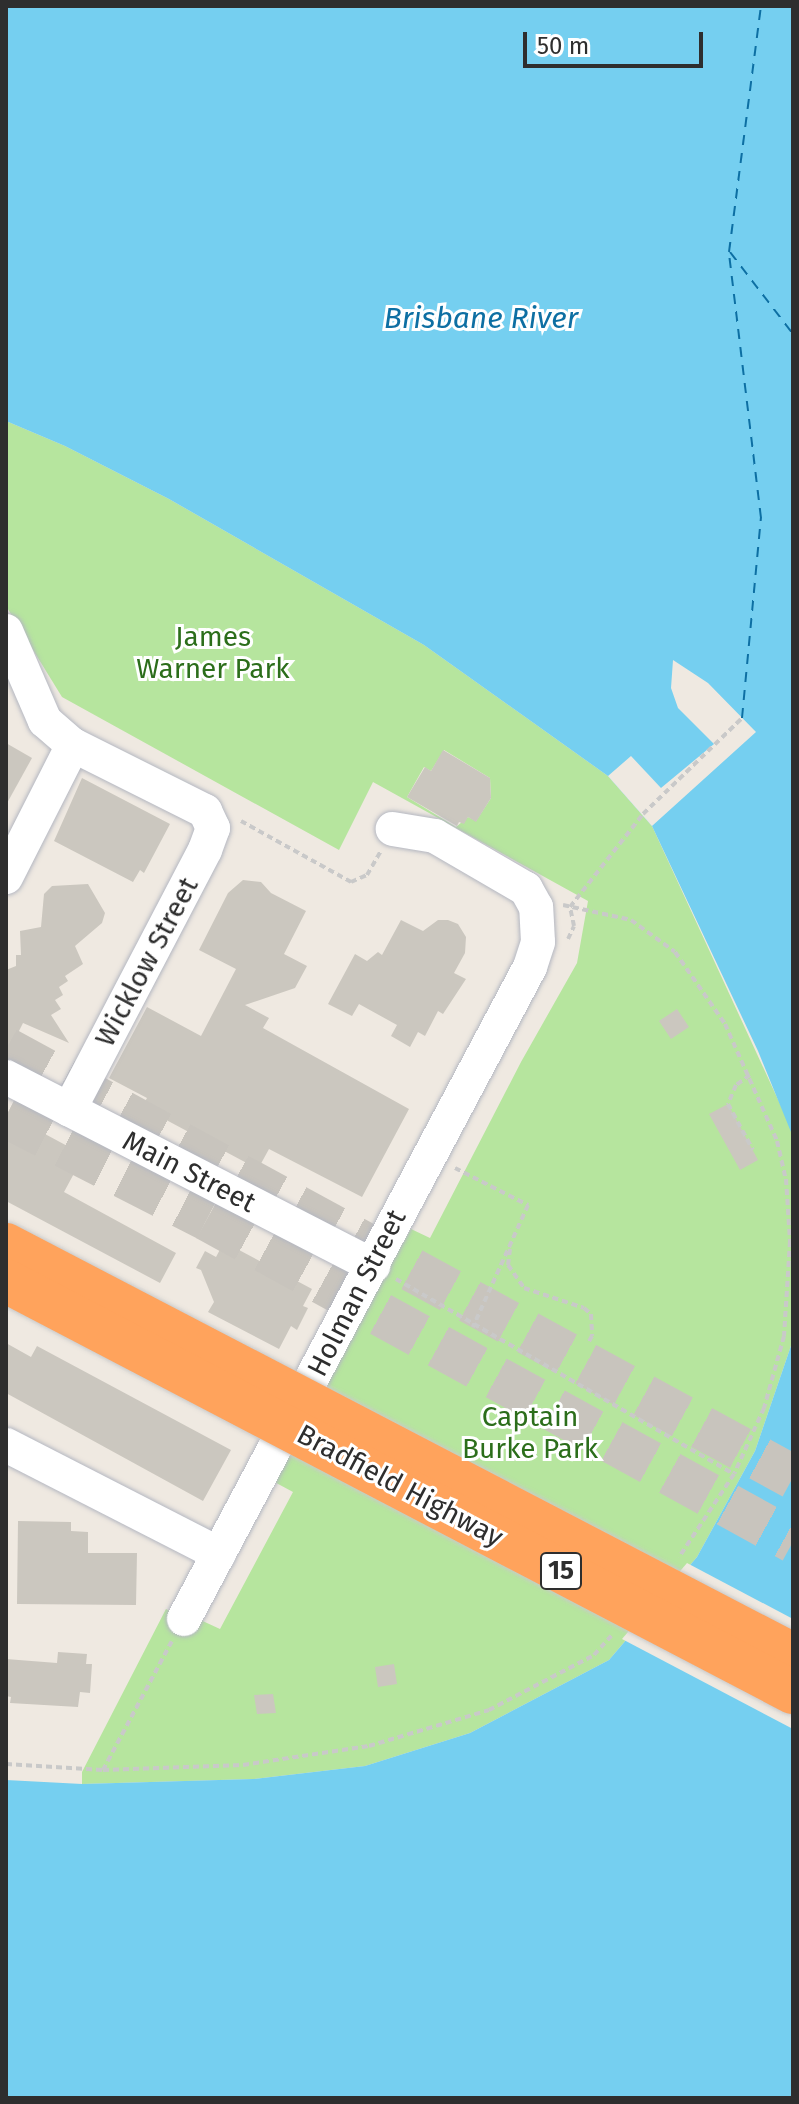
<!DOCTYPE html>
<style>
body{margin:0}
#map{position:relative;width:799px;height:2104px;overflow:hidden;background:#efe9e1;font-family:"Fira Sans",sans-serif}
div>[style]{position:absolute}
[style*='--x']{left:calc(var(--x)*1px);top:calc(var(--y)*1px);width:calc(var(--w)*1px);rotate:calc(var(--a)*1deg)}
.green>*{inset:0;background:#b6e59e}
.water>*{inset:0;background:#75cff0}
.pier>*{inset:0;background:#efe9e1}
.ferry>*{height:2px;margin-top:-1px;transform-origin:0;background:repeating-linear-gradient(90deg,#0d6fa3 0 10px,transparent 0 18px)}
.building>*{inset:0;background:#cbc7bf}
.highway-tunnel>*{height:44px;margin-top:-22px;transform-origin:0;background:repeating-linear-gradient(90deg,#c8c4bd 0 44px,transparent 0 66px)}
.path>*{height:4px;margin-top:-2px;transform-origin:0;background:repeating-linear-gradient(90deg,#c9c9c9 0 6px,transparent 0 10px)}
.roads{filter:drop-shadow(0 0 2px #b4b7c1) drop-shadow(0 0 2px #b4b7c1)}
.minor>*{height:34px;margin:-17px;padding:0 17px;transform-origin:17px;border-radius:17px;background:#fff}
.bridges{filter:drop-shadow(0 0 2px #c9c9c9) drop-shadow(0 0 2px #c9c9c9)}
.highway-bridge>*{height:44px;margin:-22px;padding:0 22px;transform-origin:22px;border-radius:22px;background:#ffa35c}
span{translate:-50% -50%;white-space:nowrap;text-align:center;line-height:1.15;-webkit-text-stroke:6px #fff;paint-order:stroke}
.shield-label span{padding:2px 6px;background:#fff;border:2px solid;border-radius:6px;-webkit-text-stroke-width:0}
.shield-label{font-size:26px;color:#2e2e2e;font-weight:700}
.park-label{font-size:28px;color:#2c6e1b}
.street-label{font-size:28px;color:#2e2e2e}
.water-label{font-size:30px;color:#0d6fa3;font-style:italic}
.frame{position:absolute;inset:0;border:8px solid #2e2e2e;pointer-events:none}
.scale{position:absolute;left:523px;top:32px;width:180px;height:36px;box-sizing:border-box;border:4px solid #2e2e2e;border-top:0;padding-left:10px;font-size:24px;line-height:28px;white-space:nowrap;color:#2e2e2e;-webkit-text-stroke:6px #fff;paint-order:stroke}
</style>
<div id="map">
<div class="green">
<div style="clip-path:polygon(evenodd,6px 421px,65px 446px,169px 499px,424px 645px,608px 776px,652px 826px,792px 1130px,793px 1340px,755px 1451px,697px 1557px,609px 1660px,470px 1733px,365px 1766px,254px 1779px,82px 1784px,82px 1772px,166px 1609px,184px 1618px,194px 1617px,220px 1629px,293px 1492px,267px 1478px,411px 1229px,430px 1238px,521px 1062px,577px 963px,588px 901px,373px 782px,339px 850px,62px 697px,6px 606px,6px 421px,444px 750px,490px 778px,491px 798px,476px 821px,468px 817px,456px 827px,407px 797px,424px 767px,431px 771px,444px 750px)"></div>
</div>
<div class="water">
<div style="clip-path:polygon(6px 6px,793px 6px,793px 1137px,758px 1051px,652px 826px,608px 776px,424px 645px,169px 499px,65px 446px,6px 421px)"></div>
<div style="clip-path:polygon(793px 1340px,793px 2098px,6px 2098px,6px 1780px,82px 1784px,253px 1779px,365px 1766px,470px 1733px,609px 1660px,697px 1557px,755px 1451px)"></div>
</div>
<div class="pier">
<div style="clip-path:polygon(673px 660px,708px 683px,756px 732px,652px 826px,608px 776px,631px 756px,661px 788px,714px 744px,678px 708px,671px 688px)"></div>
<div style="clip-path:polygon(687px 1563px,793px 1619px,793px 1729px,622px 1639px)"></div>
</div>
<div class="ferry">
<div style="--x:730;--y:252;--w:103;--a:52.5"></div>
<div style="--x:742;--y:718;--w:201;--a:-84.6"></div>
<div style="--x:761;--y:518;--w:268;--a:-96.9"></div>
<div style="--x:729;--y:252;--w:248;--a:-82.6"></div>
</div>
<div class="building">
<div style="clip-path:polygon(6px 743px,32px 758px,6px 805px)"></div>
<div style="clip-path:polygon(443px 750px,490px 778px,491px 798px,476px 822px,468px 817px,464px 824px,459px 822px,457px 826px,407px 797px,425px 767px,431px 771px)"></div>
<div style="clip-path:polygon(82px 778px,170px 824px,144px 873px,140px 870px,133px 882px,54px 841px)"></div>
<div style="clip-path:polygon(243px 880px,261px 882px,271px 893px,306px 911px,284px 954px,307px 966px,295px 988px,245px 1005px,269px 1018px,263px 1028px,409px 1109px,362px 1197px,269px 1149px,258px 1169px,142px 1107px,147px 1098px,109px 1078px,147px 1007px,201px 1036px,236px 969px,199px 950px,228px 893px)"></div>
<div style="clip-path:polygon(88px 884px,105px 913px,102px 923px,75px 946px,83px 964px,65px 976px,68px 981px,59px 987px,63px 995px,55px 1000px,61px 1009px,51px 1015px,69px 1043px,23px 1023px,6px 1057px,6px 970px,16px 966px,16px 955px,21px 955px,20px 931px,41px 927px,44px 894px,52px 886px)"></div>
<div style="clip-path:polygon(401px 920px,423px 931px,438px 920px,448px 920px,458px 924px,466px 937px,465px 953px,454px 973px,466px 979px,443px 1014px,438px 1011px,425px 1036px,418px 1032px,410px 1047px,391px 1036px,397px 1025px,359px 1004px,352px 1016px,328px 1004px,355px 954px,367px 961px,378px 952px,382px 955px)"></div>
<div style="clip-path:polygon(677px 1009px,689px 1027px,671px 1039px,659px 1021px)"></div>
<div style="clip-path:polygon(728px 1104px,758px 1160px,740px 1170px,709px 1114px)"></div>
<div style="clip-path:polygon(6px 1113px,84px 1155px,64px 1192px,176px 1253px,160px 1283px,6px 1201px)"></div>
<div style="clip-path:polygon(224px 1242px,312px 1289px,303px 1306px,308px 1308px,297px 1330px,291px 1326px,279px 1349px,208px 1312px,214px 1302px,201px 1270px,196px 1268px,205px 1251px,216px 1257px)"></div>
<div style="clip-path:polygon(6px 1343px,31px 1357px,37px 1346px,231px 1450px,203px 1501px,6px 1393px)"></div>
<div style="clip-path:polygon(18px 1521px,71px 1522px,71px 1531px,88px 1532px,88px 1553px,137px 1553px,136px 1605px,17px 1604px)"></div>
<div style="clip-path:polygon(58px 1652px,87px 1654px,86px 1664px,92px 1664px,90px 1693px,80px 1692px,78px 1707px,10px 1703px,11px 1697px,6px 1696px,6px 1659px,57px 1663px)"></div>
<div style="clip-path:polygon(394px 1664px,397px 1684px,378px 1687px,375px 1667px)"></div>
<div style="clip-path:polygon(273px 1694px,276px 1713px,257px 1714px,254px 1695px)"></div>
</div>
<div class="highway-tunnel">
<div style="--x:6;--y:1049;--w:896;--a:28.54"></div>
<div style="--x:6;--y:1116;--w:226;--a:27.1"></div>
<div style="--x:207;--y:1219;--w:669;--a:28.79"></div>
</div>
<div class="path">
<div style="--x:241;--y:821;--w:126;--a:29"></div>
<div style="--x:351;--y:882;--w:17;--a:-24"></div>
<div style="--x:367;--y:875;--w:28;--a:-60"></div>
<div style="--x:563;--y:905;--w:70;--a:12.4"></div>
<div style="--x:631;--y:920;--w:54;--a:36"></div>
<div style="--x:675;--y:952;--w:88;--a:55.2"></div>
<div style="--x:725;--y:1024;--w:128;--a:66"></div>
<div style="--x:777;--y:1141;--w:39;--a:77"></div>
<div style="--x:786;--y:1179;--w:62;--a:86.3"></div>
<div style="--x:790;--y:1241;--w:95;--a:93.6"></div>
<div style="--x:784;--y:1336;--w:75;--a:105.5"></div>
<div style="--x:764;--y:1408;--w:72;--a:114.4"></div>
<div style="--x:734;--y:1474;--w:100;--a:123.5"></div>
<div style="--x:568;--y:939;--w:14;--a:-65"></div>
<div style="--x:574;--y:926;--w:19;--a:-102"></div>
<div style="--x:570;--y:907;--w:118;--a:-51.9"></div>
<div style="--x:643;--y:814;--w:138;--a:-44.1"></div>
<div style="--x:750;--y:1075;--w:17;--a:144"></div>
<div style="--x:736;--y:1085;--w:21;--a:113"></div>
<div style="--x:728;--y:1104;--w:52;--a:61.5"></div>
<div style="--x:455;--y:1168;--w:82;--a:26.9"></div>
<div style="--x:528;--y:1205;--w:134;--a:114.3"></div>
<div style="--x:510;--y:1249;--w:16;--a:97"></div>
<div style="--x:508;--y:1265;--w:28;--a:55"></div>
<div style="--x:524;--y:1288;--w:63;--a:18.4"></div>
<div style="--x:584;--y:1308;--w:9;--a:41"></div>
<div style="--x:591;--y:1314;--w:22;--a:87"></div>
<div style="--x:592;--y:1336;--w:8;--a:120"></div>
<div style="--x:396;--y:1279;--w:390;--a:30"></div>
<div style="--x:6;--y:1764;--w:97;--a:3.5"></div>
<div style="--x:103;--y:1770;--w:140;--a:-2"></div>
<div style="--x:243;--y:1765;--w:127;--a:-8.6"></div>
<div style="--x:369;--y:1746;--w:125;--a:-16.7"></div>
<div style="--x:489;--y:1710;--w:119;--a:-27.6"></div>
<div style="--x:594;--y:1655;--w:28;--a:-48"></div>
<div style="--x:103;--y:1770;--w:146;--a:-61.9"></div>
</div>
<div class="roads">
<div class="minor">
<div style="--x:6;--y:631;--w:98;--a:66.6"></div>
<div style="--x:45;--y:721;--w:37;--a:41"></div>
<div style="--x:73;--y:745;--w:148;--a:26.6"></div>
<div style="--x:205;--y:811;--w:19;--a:65"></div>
<div style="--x:213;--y:828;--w:23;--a:110"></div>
<div style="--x:205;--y:850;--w:293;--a:117.6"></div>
<div style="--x:6;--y:877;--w:148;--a:-63.1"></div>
<div style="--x:6;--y:1077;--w:413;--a:27.2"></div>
<div style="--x:6;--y:1445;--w:239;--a:27.1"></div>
<div style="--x:184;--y:1619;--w:738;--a:-62.05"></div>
<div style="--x:530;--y:967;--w:26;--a:-72"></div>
<div style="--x:538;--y:942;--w:35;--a:-93"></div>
<div style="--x:536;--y:907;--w:21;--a:-119"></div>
<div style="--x:526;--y:889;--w:105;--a:-149.8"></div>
<div style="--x:435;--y:836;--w:43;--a:-170.5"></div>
</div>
</div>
<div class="bridges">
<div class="highway-bridge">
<div style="--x:6;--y:1245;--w:887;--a:27.52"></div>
<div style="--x:6;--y:1281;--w:888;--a:27.58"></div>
</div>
</div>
<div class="shield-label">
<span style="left:561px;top:1571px">15</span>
</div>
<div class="park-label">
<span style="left:213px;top:653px">James<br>Warner Park</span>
<span style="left:530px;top:1433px">Captain<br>Burke Park</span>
</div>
<div class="street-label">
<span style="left:147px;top:962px;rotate:-62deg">Wicklow Street</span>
<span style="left:189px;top:1172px;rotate:27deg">Main Street</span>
<span style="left:357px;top:1293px;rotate:-63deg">Holman Street</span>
<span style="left:400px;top:1486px;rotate:28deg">Bradfield Highway</span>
</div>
<div class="water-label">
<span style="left:481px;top:318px">Brisbane River</span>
</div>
<div class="frame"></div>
<div class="scale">50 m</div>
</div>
